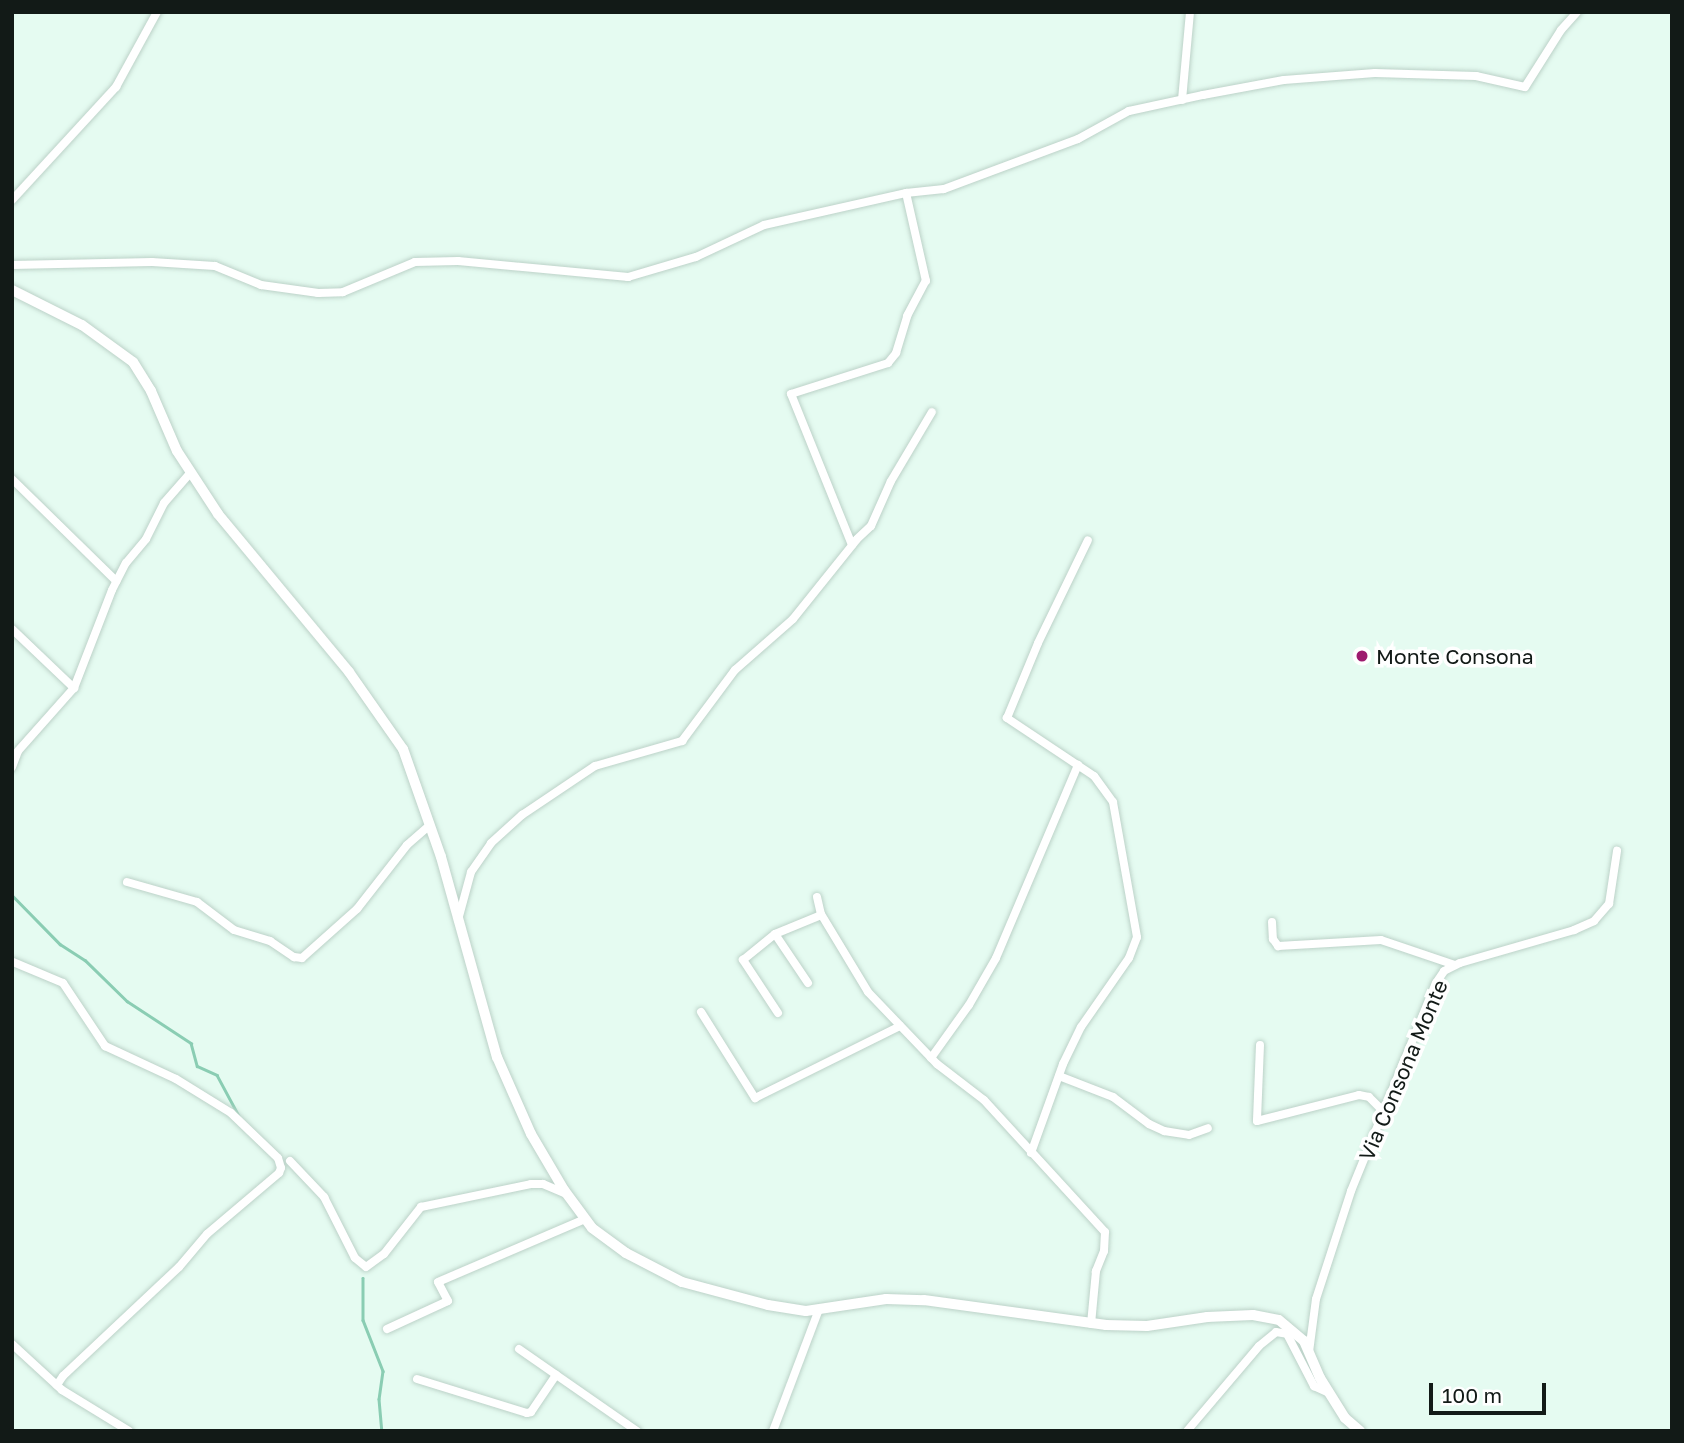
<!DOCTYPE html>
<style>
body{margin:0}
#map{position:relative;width:1684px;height:1443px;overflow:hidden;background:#e5fbf1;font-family:"Golos Text",sans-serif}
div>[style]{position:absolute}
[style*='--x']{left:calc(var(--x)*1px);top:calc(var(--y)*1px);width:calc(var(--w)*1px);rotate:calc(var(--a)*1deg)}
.stream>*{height:2.5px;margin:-1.25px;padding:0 1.25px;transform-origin:1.25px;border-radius:1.25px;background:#8acdb3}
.roads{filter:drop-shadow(0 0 2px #bcd2c8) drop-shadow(0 0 2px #bcd2c8)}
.minor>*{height:8px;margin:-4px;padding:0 4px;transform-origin:4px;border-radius:4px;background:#fff}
.major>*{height:10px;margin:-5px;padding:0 5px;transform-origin:5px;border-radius:5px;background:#fff}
.dots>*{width:19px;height:19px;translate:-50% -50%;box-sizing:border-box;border:4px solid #fff;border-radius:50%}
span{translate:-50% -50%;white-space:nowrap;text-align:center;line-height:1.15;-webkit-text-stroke:7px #fff;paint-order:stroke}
.poi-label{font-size:21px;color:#121a17}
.left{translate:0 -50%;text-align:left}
.street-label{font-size:21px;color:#121a17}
.frame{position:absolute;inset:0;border:14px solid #121a17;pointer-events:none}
.scale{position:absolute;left:1429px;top:1383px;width:117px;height:32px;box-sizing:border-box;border:4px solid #121a17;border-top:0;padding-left:9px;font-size:21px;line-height:24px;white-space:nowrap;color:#121a17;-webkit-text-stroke:5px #fff;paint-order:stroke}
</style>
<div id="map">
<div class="stream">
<div style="--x:12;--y:895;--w:69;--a:45.6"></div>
<div style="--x:60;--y:944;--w:30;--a:33"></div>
<div style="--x:85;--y:960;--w:59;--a:44.3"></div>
<div style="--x:127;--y:1001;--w:77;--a:33.3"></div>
<div style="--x:191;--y:1043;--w:24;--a:75"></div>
<div style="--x:197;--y:1066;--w:22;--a:24"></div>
<div style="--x:217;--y:1075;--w:47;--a:61.8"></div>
<div style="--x:363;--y:1278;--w:42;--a:90"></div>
<div style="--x:363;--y:1320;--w:55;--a:68.6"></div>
<div style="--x:383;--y:1371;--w:28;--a:98"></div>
<div style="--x:379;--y:1399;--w:32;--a:85"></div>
</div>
<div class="roads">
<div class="minor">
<div style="--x:1182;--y:100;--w:88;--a:-84.8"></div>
<div style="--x:12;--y:200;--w:154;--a:-47.4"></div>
<div style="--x:116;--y:87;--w:85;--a:-61.3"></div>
<div style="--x:12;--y:265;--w:140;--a:-1.2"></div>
<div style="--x:152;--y:262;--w:63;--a:3.6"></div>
<div style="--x:215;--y:266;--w:50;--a:22.4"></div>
<div style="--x:261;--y:285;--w:58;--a:8"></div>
<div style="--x:318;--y:293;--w:25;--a:-2"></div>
<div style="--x:343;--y:292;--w:78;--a:-22.6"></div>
<div style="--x:415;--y:262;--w:43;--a:-1.3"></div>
<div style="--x:458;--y:261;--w:171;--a:5.4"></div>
<div style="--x:628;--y:277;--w:71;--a:-16.4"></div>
<div style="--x:696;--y:257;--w:75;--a:-25.2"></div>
<div style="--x:764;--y:225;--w:146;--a:-12.7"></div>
<div style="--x:906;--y:193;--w:38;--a:-6"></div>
<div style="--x:944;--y:189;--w:143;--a:-20.5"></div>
<div style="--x:1078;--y:139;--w:58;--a:-28.8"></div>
<div style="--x:1129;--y:111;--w:76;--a:-12.2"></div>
<div style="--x:1203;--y:95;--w:82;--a:-10.5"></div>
<div style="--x:1284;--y:80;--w:91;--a:-4.4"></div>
<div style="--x:1375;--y:73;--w:101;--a:1.7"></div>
<div style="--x:1476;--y:76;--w:50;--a:12.7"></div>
<div style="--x:1525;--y:87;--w:67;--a:-57.7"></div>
<div style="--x:1561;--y:30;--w:24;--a:-48"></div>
<div style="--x:12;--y:479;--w:146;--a:44.4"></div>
<div style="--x:852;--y:545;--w:163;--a:-112"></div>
<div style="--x:791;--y:394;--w:102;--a:-17.7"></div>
<div style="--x:888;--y:363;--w:13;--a:-51"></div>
<div style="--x:896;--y:353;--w:39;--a:-73"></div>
<div style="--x:907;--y:316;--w:40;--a:-62"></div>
<div style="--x:926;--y:281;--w:90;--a:-102.8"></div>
<div style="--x:12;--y:629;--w:86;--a:43.6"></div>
<div style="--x:12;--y:767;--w:17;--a:-69"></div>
<div style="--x:18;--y:751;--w:84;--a:-48.4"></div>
<div style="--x:74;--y:688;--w:105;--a:-68.8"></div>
<div style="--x:112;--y:590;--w:30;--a:-63"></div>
<div style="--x:126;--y:563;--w:31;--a:-50"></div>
<div style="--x:146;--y:539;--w:40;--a:-63.4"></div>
<div style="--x:164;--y:503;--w:41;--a:-48.9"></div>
<div style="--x:127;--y:882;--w:73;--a:15.9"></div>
<div style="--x:197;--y:902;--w:46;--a:37.1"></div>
<div style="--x:234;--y:930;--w:38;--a:17"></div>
<div style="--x:270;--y:941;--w:29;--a:34"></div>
<div style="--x:294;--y:957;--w:8;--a:7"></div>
<div style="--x:302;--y:958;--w:74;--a:-41.7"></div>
<div style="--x:357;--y:909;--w:81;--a:-52"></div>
<div style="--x:407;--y:845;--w:30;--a:-41"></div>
<div style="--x:817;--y:897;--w:17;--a:77"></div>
<div style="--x:821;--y:914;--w:91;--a:58.9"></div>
<div style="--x:868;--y:992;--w:100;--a:46.2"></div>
<div style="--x:937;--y:1064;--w:59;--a:37.5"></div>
<div style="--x:984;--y:1100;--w:179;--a:47.5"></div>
<div style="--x:1105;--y:1232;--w:19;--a:93"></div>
<div style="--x:1104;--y:1251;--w:22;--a:112"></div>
<div style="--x:1096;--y:1271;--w:53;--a:95.4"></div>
<div style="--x:458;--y:920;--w:50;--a:-74.8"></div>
<div style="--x:471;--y:872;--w:35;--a:-55"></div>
<div style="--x:491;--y:843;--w:42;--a:-42.1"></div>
<div style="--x:522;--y:815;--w:88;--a:-33.9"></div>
<div style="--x:595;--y:766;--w:91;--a:-16"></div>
<div style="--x:682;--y:741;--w:89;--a:-53.3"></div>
<div style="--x:735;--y:670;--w:77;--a:-41.3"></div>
<div style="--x:793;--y:619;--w:102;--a:-51.3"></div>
<div style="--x:857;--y:539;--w:19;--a:-43"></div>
<div style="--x:871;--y:526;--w:49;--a:-66"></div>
<div style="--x:891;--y:481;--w:80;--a:-59.3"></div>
<div style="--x:1272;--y:922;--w:17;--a:87"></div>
<div style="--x:1273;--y:939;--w:9;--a:54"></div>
<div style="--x:1278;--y:946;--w:103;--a:-3.3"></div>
<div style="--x:1381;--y:940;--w:78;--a:18.7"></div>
<div style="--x:775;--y:934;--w:59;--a:56"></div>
<div style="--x:13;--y:962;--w:54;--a:22.8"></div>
<div style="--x:63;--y:983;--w:76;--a:56.3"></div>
<div style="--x:105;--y:1046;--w:78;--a:24.9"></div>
<div style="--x:176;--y:1079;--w:65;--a:31.7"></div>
<div style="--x:231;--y:1113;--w:65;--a:43.8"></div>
<div style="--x:278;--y:1158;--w:10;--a:73"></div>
<div style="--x:281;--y:1168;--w:5;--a:112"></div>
<div style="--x:279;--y:1173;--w:94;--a:139.7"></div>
<div style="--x:207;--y:1234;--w:43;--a:130.3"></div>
<div style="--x:179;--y:1267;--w:159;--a:136.8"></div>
<div style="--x:63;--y:1376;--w:11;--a:124"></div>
<div style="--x:701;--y:1012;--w:102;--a:57.9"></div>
<div style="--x:755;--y:1098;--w:162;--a:-26.4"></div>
<div style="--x:778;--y:1013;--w:64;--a:-123.4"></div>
<div style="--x:743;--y:960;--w:41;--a:-39.1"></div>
<div style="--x:775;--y:934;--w:50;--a:-22.4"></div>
<div style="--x:1260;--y:1045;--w:76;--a:92.3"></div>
<div style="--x:1257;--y:1121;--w:105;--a:-14.3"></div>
<div style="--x:1359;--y:1095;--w:10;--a:11"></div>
<div style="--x:1369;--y:1097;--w:21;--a:45"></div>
<div style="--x:931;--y:1058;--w:65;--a:-54.4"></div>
<div style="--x:969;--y:1005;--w:54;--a:-60.1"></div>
<div style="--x:996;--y:958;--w:210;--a:-67"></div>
<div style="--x:1059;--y:1076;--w:58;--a:21.3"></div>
<div style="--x:1113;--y:1097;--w:45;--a:36.9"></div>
<div style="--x:1149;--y:1124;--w:17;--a:25"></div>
<div style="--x:1164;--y:1131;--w:25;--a:9"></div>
<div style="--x:1189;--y:1135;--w:20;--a:-20"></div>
<div style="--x:1031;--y:1153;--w:95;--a:-70.2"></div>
<div style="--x:1063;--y:1064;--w:41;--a:-64.1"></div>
<div style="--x:1081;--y:1027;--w:84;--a:-55.2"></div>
<div style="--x:1129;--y:958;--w:22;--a:-69"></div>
<div style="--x:1137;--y:937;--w:137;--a:-100.1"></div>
<div style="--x:1113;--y:802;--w:32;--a:-126"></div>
<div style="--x:1094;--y:776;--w:105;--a:-146.3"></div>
<div style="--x:1007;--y:718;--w:81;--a:-67.5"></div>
<div style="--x:1038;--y:643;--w:114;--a:-64.1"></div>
<div style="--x:290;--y:1161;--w:50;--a:46.6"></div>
<div style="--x:324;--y:1197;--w:68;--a:63.1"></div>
<div style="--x:355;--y:1258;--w:14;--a:39"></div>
<div style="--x:366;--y:1267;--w:22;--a:-36"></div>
<div style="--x:384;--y:1254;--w:60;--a:-51.8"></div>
<div style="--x:421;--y:1207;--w:112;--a:-11.8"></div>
<div style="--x:531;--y:1184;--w:12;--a:0"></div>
<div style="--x:543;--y:1184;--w:25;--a:23"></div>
<div style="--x:387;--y:1329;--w:67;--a:-24.7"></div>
<div style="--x:448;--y:1301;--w:21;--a:-118"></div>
<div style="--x:438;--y:1282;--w:160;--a:-23.2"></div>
<div style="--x:12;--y:1344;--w:68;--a:42.6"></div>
<div style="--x:62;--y:1390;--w:79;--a:31.5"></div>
<div style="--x:519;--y:1349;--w:144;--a:34.8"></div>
<div style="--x:1309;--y:1352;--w:53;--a:-82.5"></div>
<div style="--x:1316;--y:1299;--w:114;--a:-72"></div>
<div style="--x:1351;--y:1191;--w:225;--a:-67.8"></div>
<div style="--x:1436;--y:983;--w:14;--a:-56"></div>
<div style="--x:1444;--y:971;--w:18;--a:-27"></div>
<div style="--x:1460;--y:963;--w:119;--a:-16.1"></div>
<div style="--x:1574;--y:930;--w:22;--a:-24"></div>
<div style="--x:1594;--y:921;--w:23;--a:-49"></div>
<div style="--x:1609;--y:904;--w:54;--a:-81.4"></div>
<div style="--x:417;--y:1379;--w:115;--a:17.2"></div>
<div style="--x:527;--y:1413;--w:4;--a:-14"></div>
<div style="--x:531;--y:1412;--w:45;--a:-56"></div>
<div style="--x:773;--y:1431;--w:130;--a:-69.3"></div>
<div style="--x:1187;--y:1431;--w:111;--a:-49.7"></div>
<div style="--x:1259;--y:1346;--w:22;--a:-39"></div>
<div style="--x:1276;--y:1332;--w:11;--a:10"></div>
<div style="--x:1287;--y:1334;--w:59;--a:62.6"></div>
<div style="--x:1314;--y:1386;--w:17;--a:25"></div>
</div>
<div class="major">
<div style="--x:12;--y:290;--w:78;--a:26.6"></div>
<div style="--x:82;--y:325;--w:63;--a:36"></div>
<div style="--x:133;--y:362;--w:34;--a:58"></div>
<div style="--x:151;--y:391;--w:65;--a:66.6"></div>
<div style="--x:177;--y:451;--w:75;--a:56.9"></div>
<div style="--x:218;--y:514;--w:205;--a:50.3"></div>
<div style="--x:349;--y:672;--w:94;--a:55"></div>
<div style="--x:403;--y:749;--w:114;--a:70.6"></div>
<div style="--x:441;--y:857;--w:208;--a:74.4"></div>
<div style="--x:497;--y:1057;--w:84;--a:66.2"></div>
<div style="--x:531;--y:1134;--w:65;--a:59.5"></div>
<div style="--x:564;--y:1190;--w:47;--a:53.6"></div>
<div style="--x:592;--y:1228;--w:42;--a:36.3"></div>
<div style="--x:626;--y:1253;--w:63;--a:27.4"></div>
<div style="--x:682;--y:1282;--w:89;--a:15"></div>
<div style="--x:768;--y:1305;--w:38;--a:9"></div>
<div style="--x:806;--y:1311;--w:81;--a:-8.5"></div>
<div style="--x:886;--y:1299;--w:38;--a:2"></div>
<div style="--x:924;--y:1300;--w:184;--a:7.8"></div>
<div style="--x:1106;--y:1325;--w:41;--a:1.4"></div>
<div style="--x:1147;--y:1326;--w:61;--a:-8.5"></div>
<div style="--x:1207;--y:1317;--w:46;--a:-2.5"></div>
<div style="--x:1253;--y:1315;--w:26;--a:11"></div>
<div style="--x:1279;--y:1320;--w:33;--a:40"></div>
<div style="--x:1304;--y:1341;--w:40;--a:66.6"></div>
<div style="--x:1320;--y:1378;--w:47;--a:58"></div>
<div style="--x:1345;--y:1418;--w:20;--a:41"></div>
</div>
</div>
<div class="dots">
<div style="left:1362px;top:656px;background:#9d1b6e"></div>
</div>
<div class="poi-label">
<span class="left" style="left:1376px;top:656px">Monte Consona</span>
</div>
<div class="street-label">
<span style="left:1403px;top:1070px;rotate:-67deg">Via Consona Monte</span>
</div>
<div class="frame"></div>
<div class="scale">100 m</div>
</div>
